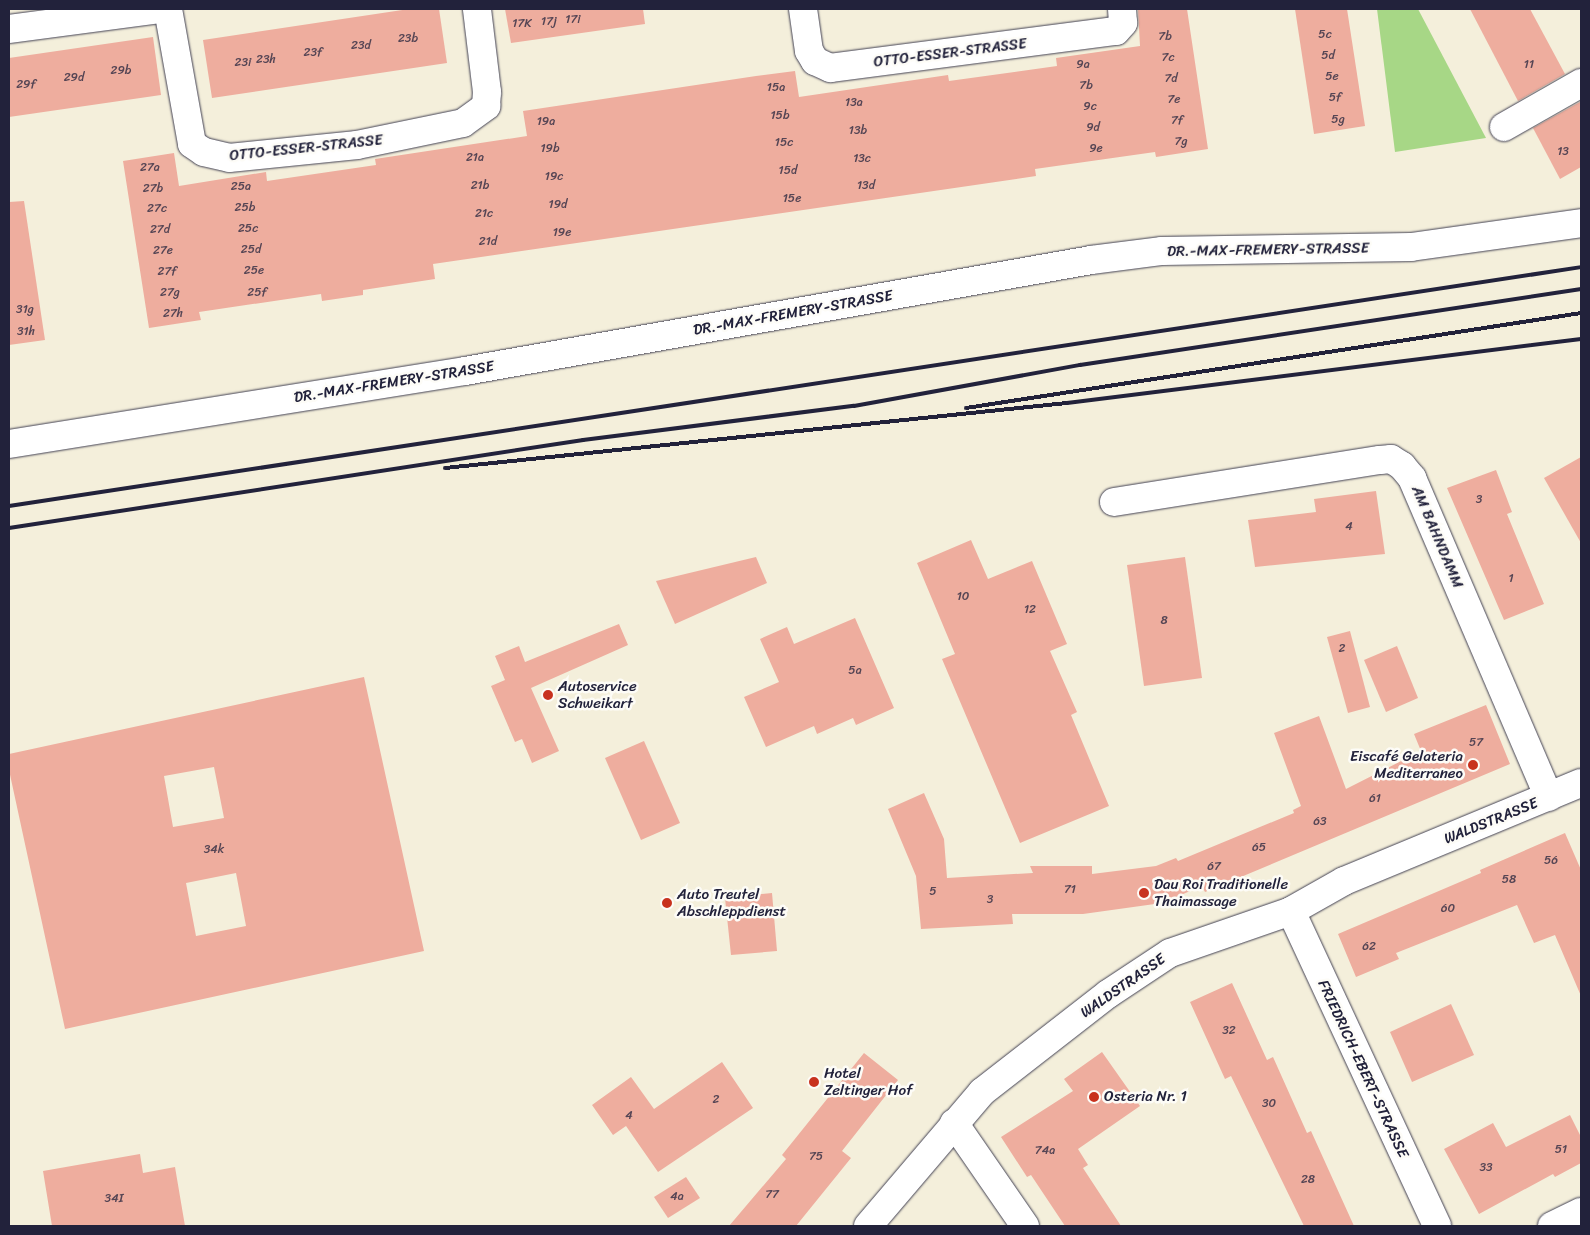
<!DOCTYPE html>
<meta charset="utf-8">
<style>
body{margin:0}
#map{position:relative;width:1590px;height:1235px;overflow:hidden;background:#f4efdb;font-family:Sriracha,sans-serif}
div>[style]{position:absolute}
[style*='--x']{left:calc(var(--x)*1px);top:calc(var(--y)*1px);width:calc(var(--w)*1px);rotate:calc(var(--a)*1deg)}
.green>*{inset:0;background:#a7d786}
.building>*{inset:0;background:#eead9e}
.roads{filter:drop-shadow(0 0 1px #424153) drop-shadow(0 0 1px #424153)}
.street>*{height:28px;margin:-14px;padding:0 14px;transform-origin:14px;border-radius:14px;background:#fff}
.rail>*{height:4px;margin:-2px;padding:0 2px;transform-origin:2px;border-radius:2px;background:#22223b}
.dots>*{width:14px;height:14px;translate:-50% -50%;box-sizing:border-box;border:2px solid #fdfcf7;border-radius:50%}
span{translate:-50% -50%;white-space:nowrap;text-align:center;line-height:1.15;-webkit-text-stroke:5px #fdfcf7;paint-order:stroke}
.number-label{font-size:12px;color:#554554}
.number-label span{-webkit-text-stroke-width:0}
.street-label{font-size:15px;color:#22223b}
.poi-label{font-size:15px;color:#22223b}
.left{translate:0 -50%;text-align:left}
.right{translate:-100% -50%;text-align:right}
.frame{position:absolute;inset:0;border:10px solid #22223b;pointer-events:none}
</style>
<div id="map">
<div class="green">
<div style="clip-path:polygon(1377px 9px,1418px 9px,1486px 138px,1395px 152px)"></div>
</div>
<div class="building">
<div style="clip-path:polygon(409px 9px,439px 9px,447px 63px,212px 98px,203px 40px)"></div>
<div style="clip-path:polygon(505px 9px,643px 9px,645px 24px,511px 43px)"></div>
<div style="clip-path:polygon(1138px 9px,1187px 9px,1208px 149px,1156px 157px,1155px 152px,1035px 169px,1036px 176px,433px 264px,435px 279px,363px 290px,363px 295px,322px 301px,321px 294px,199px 312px,201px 320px,149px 328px,123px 161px,174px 153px,179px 186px,266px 172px,267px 181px,376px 165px,375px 159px,527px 136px,523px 111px,756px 76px,795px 71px,799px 97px,948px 75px,949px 81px,1057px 66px,1056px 58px,1140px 46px)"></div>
<div style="clip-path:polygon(1295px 9px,1347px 9px,1365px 126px,1314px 134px)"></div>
<div style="clip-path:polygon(1470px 9px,1530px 9px,1565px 74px,1518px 101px)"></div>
<div style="clip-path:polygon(153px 37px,161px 95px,9px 117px,9px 58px)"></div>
<div style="clip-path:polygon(1580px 102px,1581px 167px,1560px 179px,1533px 128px)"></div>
<div style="clip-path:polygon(24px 201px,45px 340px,9px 345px,9px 202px)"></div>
<div style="clip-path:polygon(1581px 457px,1581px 543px,1544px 478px)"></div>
<div style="clip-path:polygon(1496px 470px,1512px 512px,1507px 514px,1544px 604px,1504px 620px,1447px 488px)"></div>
<div style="clip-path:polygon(1376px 491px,1385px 554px,1255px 567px,1248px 520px,1316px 512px,1314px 499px)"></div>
<div style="clip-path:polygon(971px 540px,988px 579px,1032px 561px,1067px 644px,1050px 651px,1077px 712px,1071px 715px,1109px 806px,1020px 843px,942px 659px,955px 654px,917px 563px)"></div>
<div style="clip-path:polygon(756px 557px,767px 583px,675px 624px,656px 581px)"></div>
<div style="clip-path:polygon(1185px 557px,1202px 678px,1144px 686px,1127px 565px)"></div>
<div style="clip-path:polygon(855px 618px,894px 708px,856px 725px,853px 718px,817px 734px,814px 726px,766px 747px,744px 697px,779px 682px,760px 639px,787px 627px,794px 644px)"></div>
<div style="clip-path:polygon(619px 624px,628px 645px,531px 688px,559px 751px,532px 763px,522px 739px,515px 742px,491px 686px,505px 680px,495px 656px,519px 646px,525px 662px)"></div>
<div style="clip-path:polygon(1350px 631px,1370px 707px,1348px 713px,1327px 637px)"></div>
<div style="clip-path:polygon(1397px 646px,1418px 698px,1386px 712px,1364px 660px)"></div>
<div style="clip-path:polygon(evenodd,364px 677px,424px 951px,65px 1029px,9px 770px,9px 754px,364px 677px,214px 767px,224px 818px,173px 827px,164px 776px,214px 767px,364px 677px,236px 873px,246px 926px,196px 936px,186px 883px,236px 873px)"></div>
<div style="clip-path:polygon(1486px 705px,1510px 764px,1205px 892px,1202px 886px,1162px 903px,1083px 914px,1012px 914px,1013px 924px,921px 929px,916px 876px,888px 809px,924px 793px,944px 839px,947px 878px,1033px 873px,1030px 866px,1092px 866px,1092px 874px,1156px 866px,1176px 858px,1178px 861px,1294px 813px,1293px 810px,1301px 806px,1274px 733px,1319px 716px,1346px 789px,1421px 751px,1414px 734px)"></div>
<div style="clip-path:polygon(644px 741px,680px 823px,641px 840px,605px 758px)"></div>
<div style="clip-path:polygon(1565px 833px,1581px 870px,1581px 996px,1555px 935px,1534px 943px,1517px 905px,1396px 953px,1399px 959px,1356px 977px,1338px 934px,1481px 873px,1480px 870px)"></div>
<div style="clip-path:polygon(772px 893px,777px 951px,731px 955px,725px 898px)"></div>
<div style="clip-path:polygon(1232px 983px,1267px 1060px,1273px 1057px,1307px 1133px,1311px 1131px,1354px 1226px,1304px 1226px,1231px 1076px,1225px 1079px,1190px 1002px)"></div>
<div style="clip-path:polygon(1451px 1004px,1474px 1055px,1412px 1082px,1390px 1032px)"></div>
<div style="clip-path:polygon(1102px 1052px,1140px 1106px,1078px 1149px,1088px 1165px,1083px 1168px,1121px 1226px,1065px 1226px,1031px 1175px,1027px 1177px,1001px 1137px,1073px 1091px,1064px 1079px)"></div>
<div style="clip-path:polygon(864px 1053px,898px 1080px,842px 1151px,851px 1158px,796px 1226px,729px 1226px,786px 1159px,782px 1155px)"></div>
<div style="clip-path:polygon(722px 1062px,753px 1108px,658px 1172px,626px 1126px,613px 1135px,592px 1105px,631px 1077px,654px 1109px)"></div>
<div style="clip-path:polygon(1570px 1115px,1581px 1137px,1581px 1163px,1555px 1177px,1553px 1174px,1479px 1214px,1444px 1149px,1493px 1123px,1506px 1147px)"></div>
<div style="clip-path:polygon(140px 1154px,143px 1173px,175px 1167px,185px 1226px,52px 1226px,43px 1171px)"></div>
<div style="clip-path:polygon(686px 1177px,700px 1198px,668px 1218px,654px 1197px)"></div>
</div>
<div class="roads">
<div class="street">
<div style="--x:168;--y:9;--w:137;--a:79.9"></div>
<div style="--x:192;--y:144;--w:14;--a:34"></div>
<div style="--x:204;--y:152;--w:26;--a:13"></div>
<div style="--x:229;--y:158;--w:129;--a:-5.8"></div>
<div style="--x:357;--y:145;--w:108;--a:-11.7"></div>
<div style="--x:463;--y:123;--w:29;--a:-36"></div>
<div style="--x:486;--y:106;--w:14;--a:-86"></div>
<div style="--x:487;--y:92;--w:84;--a:-96.9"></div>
<div style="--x:803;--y:9;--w:42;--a:81.9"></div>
<div style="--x:809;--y:51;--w:12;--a:59"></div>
<div style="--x:815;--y:61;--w:17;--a:25"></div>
<div style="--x:830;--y:68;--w:288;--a:-7.4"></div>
<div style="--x:1116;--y:31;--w:11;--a:-49"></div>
<div style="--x:1123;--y:23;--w:14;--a:-94"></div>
<div style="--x:9;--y:29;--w:153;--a:-7.5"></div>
<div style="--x:1504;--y:127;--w:89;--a:-29.7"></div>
<div style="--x:9;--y:444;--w:462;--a:-9.1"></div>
<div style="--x:465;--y:371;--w:636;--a:-10.05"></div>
<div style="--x:1091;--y:260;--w:72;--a:-7.2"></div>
<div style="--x:1162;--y:251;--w:249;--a:-0.9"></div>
<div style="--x:1411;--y:247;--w:172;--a:-8"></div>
<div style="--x:1114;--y:502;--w:269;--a:-9"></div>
<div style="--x:1380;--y:460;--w:11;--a:-5"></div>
<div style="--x:1391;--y:459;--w:13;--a:32"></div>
<div style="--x:1402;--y:466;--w:16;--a:50"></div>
<div style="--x:1412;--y:478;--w:347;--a:66.8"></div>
<div style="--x:1291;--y:911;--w:347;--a:65.1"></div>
<div style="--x:954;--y:1123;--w:125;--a:55.4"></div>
<div style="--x:868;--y:1226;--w:176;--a:-49.6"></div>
<div style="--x:982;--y:1092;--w:160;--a:-37.9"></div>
<div style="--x:1108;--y:994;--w:74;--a:-33.5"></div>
<div style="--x:1170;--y:953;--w:128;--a:-19.1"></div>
<div style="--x:1291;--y:911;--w:61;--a:-29.5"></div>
<div style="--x:1344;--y:881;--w:256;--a:-22.5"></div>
<div style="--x:1552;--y:1226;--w:32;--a:-26"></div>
</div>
</div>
<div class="rail">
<div style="--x:966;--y:408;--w:622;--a:-8.78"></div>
<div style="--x:445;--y:468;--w:625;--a:-5.97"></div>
<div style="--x:1067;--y:403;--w:518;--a:-7.1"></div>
<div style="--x:9;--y:506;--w:1590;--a:-8.64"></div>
<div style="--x:9;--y:528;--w:581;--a:-8.72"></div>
<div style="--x:583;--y:440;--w:273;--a:-7.2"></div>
<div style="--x:854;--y:406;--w:230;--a:-10.3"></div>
<div style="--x:1080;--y:365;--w:507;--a:-8.63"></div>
</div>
<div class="dots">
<div style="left:548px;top:695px;background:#c8321e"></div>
<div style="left:1473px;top:765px;background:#c8321e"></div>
<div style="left:1144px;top:893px;background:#c8321e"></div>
<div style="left:667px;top:903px;background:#c8321e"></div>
<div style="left:814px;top:1082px;background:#c8321e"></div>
<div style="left:1094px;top:1097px;background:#c8321e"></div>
</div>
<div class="number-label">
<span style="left:573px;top:20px">17i</span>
<span style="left:549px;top:22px">17j</span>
<span style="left:522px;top:24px">17K</span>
<span style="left:1325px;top:35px">5c</span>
<span style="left:1165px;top:37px">7b</span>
<span style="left:408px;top:39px">23b</span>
<span style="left:361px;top:46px">23d</span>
<span style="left:313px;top:53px">23f</span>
<span style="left:1328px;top:56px">5d</span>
<span style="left:1168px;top:58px">7c</span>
<span style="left:266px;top:60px">23h</span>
<span style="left:243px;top:63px">23i</span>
<span style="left:1083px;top:65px">9a</span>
<span style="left:1529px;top:65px">11</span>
<span style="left:121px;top:71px">29b</span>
<span style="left:1332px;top:77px">5e</span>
<span style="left:74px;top:78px">29d</span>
<span style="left:1171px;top:79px">7d</span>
<span style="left:26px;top:85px">29f</span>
<span style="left:1086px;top:86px">7b</span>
<span style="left:776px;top:88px">15a</span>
<span style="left:1335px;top:98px">5f</span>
<span style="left:1174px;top:100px">7e</span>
<span style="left:854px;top:103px">13a</span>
<span style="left:1090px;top:107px">9c</span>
<span style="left:780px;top:116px">15b</span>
<span style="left:1338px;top:120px">5g</span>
<span style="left:1177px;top:121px">7f</span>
<span style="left:546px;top:122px">19a</span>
<span style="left:1093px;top:128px">9d</span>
<span style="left:858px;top:131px">13b</span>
<span style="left:1181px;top:142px">7g</span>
<span style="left:784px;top:143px">15c</span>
<span style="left:550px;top:149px">19b</span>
<span style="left:1096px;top:149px">9e</span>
<span style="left:1563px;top:152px">13</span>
<span style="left:475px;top:158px">21a</span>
<span style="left:862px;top:159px">13c</span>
<span style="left:150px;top:168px">27a</span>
<span style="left:788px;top:171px">15d</span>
<span style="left:554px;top:177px">19c</span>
<span style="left:480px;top:186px">21b</span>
<span style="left:866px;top:186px">13d</span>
<span style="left:241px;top:187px">25a</span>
<span style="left:153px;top:189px">27b</span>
<span style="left:792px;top:199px">15e</span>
<span style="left:558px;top:205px">19d</span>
<span style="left:245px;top:208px">25b</span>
<span style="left:157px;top:209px">27c</span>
<span style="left:484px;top:214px">21c</span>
<span style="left:248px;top:229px">25c</span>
<span style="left:160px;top:230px">27d</span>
<span style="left:562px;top:233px">19e</span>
<span style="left:488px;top:242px">21d</span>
<span style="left:251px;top:250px">25d</span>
<span style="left:163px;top:251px">27e</span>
<span style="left:254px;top:271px">25e</span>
<span style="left:167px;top:272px">27f</span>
<span style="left:170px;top:293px">27g</span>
<span style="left:257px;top:293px">25f</span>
<span style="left:25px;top:310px">31g</span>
<span style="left:173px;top:314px">27h</span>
<span style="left:26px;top:332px">31h</span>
<span style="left:1479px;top:500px">3</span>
<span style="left:1349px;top:527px">4</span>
<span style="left:1511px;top:579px">1</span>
<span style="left:963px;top:597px">10</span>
<span style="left:1030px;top:610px">12</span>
<span style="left:1164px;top:621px">8</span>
<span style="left:1342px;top:649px">2</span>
<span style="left:855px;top:671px">5a</span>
<span style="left:1476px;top:743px">57</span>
<span style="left:1375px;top:799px">61</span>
<span style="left:1320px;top:822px">63</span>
<span style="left:1259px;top:848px">65</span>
<span style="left:214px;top:850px">34k</span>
<span style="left:1551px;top:861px">56</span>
<span style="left:1214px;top:867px">67</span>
<span style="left:1509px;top:880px">58</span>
<span style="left:1070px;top:890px">71</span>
<span style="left:933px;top:892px">5</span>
<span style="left:990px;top:900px">3</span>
<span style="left:1448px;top:909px">60</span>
<span style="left:1369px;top:947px">62</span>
<span style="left:1229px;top:1031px">32</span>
<span style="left:716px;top:1100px">2</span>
<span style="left:1269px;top:1104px">30</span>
<span style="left:629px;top:1116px">4</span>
<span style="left:1561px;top:1150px">51</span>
<span style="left:1045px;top:1151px">74a</span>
<span style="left:816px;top:1157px">75</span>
<span style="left:1486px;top:1168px">33</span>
<span style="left:1308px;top:1180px">28</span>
<span style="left:772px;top:1195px">77</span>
<span style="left:677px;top:1197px">4a</span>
<span style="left:114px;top:1199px">34I</span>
</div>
<div class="street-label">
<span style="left:950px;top:53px;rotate:-7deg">OTTO-ESSER-STRASSE</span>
<span style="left:306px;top:148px;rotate:-6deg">OTTO-ESSER-STRASSE</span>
<span style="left:1268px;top:250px;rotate:-1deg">DR.-MAX-FREMERY-STRASSE</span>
<span style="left:793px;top:313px;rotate:-10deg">DR.-MAX-FREMERY-STRASSE</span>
<span style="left:394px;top:382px;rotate:-9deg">DR.-MAX-FREMERY-STRASSE</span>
<span style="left:1437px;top:537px;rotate:67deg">AM BAHNDAMM</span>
<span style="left:1491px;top:821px;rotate:-22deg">WALDSTRASSE</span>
<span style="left:1123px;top:986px;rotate:-35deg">WALDSTRASSE</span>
<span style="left:1363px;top:1069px;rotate:65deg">FRIEDRICH-EBERT-STRASSE</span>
</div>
<div class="poi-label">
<span class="left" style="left:558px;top:695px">Autoservice<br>Schweikart</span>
<span class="right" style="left:1463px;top:765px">Eiscafé Gelateria<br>Mediterraneo</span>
<span class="left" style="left:1154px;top:893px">Dau Roi Traditionelle<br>Thaimassage</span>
<span class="left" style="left:677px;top:903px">Auto Treutel<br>Abschleppdienst</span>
<span class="left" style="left:824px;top:1082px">Hotel<br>Zeltinger Hof</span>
<span class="left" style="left:1104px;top:1097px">Osteria Nr. 1</span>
</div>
<div class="frame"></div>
</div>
